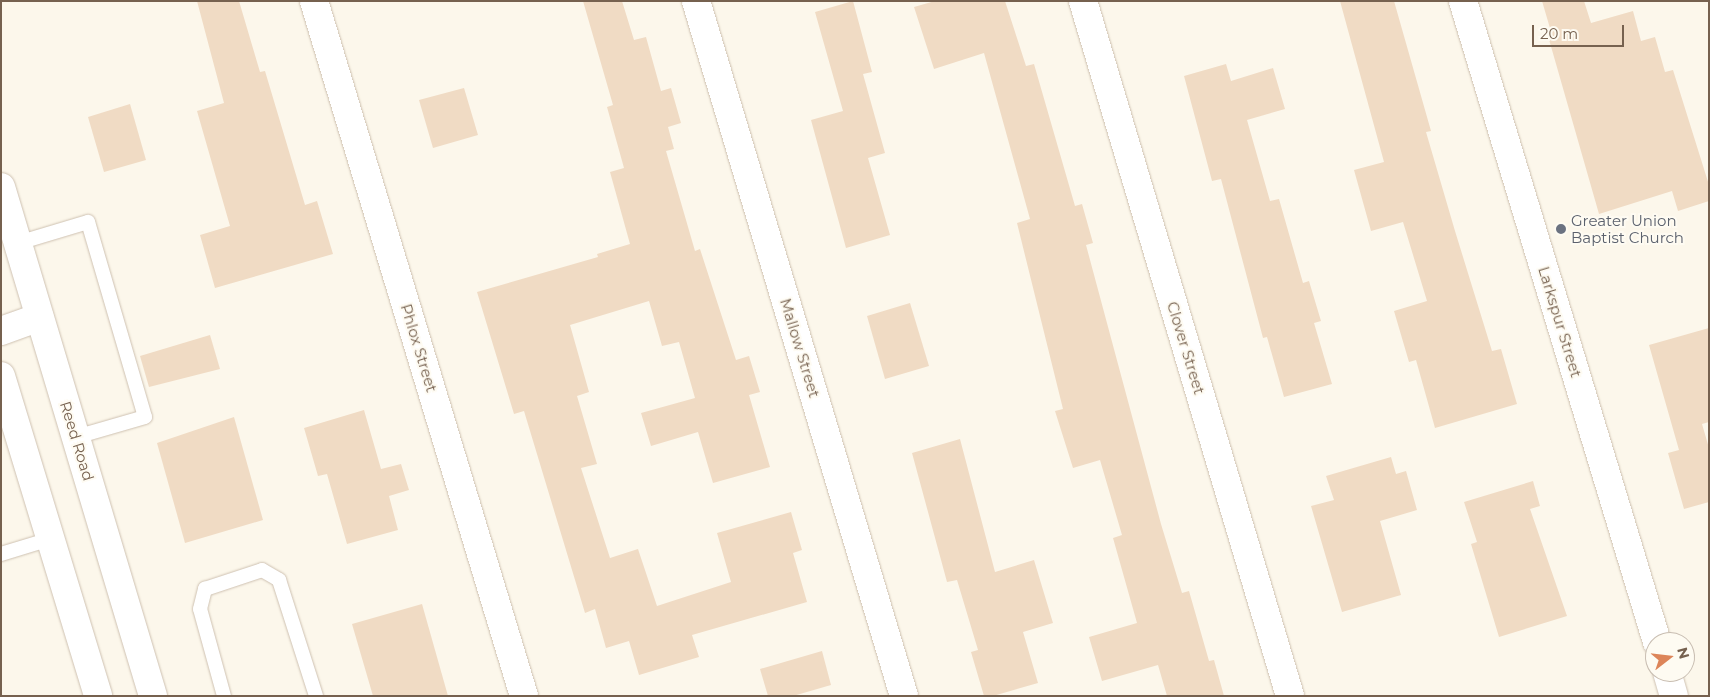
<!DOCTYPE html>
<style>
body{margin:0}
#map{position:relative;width:1710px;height:697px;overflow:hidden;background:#fcf7eb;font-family:Montserrat,sans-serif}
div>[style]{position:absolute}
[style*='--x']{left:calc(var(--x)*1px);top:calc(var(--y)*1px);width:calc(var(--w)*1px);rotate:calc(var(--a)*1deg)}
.building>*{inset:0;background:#f0dbc4}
.roads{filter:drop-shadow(0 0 1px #cec1b1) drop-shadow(0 0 1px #cec1b1)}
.service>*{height:14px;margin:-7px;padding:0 7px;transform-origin:7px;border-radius:7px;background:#fff}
.minor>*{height:28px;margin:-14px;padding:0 14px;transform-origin:14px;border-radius:14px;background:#fff}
.tertiary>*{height:28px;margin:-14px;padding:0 14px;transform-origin:14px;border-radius:14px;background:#fff}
.dots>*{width:14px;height:14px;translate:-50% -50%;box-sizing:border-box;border:2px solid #fefbf2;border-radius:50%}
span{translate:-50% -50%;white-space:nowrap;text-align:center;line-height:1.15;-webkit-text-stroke:4px #fefbf2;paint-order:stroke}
.worship-label{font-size:15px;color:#5b616d}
.left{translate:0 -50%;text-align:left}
.street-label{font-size:15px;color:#76614f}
.frame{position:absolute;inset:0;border:2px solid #76614f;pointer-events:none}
.north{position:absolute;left:1645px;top:632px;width:50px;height:50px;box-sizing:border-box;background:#fefbf2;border:1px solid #c8bdb1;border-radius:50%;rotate:74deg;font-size:14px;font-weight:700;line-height:20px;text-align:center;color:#76614f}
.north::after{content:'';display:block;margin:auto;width:18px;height:22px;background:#dd8559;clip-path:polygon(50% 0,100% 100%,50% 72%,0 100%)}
.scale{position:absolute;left:1532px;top:25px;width:92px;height:22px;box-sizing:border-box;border:2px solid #76614f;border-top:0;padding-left:6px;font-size:15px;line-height:18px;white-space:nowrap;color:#76614f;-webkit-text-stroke:4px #fefbf2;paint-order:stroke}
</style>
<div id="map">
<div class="building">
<div style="clip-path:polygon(197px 1px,239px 1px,260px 72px,265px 71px,305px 205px,317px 201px,333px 254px,215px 288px,200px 235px,230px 226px,197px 111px,224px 103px)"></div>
<div style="clip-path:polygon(583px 1px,622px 1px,634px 40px,646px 37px,661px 91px,671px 88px,681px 123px,668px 127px,674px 149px,666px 151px,695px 251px,700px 249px,736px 360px,749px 356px,760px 392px,749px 395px,770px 467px,713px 483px,698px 432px,651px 446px,641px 413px,695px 398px,679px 342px,662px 346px,649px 301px,570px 325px,589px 392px,577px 396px,597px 464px,581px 468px,610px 558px,638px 549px,657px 606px,731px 582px,717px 533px,791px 512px,802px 550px,793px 553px,807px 602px,692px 635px,699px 657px,639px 675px,629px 641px,606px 648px,595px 609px,585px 613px,524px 411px,514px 414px,477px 292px,598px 257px,597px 254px,630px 244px,610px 172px,624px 168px,607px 107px,613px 105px)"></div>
<div style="clip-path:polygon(853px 1px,872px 72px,863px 74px,885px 153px,868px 158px,890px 235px,846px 248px,811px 120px,843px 111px,815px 12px)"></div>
<div style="clip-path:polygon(935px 1px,1005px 1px,1026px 66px,1034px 64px,1075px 206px,1082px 204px,1093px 243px,1086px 245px,1161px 524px,1182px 593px,1189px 591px,1209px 661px,1214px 660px,1224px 696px,1167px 696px,1158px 665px,1102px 681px,1089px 637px,1137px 623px,1113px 538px,1122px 535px,1100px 460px,1073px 468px,1055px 411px,1063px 409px,1017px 223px,1030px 219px,984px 53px,934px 69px,914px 7px)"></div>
<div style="clip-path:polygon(1340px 1px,1394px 1px,1431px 131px,1426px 132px,1455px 231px,1492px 351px,1501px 349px,1517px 404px,1435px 428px,1416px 360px,1409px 362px,1394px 311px,1427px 301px,1403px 222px,1371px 231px,1354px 170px,1384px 162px)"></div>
<div style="clip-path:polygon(1542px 1px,1584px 1px,1591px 23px,1633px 11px,1641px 41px,1655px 37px,1665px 72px,1673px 70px,1709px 185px,1709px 201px,1678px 211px,1672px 191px,1599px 214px,1548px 36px,1552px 35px)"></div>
<div style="clip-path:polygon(1226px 64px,1231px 81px,1273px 68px,1285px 109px,1247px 120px,1270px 201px,1279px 199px,1303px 283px,1309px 281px,1321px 321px,1314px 323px,1332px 384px,1284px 397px,1267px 337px,1263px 338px,1221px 179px,1212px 181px,1184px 76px)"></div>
<div style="clip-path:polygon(464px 88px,478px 135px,433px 148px,419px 100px)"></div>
<div style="clip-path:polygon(130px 104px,146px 160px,104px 172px,88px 117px)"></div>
<div style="clip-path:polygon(910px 303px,929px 366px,885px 379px,867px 316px)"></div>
<div style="clip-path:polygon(1709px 328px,1709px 422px,1702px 424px,1709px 448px,1709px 502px,1684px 509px,1668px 453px,1679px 450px,1649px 345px)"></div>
<div style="clip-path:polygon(210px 335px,220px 369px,149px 387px,140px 356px)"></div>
<div style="clip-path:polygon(364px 410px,381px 469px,401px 464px,409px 490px,389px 496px,398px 530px,347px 544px,327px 474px,318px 476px,304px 428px)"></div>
<div style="clip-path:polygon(234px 417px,263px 520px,185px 543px,157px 443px)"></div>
<div style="clip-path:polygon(960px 439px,995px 572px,1034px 560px,1053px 623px,1023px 632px,1038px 683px,993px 696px,984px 696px,971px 652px,978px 650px,957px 580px,947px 582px,912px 453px)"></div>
<div style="clip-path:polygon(1391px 457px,1396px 474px,1406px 471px,1417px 510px,1380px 521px,1401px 595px,1342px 612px,1311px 506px,1334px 500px,1326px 476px)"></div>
<div style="clip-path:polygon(1533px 481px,1540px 506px,1530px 509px,1567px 616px,1499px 637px,1471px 544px,1477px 542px,1464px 502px)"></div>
<div style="clip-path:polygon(422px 604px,448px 696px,373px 696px,352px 624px)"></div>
<div style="clip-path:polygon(822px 651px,831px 685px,793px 696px,768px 696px,760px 669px)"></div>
</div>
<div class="roads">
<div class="service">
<div style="--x:18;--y:243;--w:73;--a:-16.7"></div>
<div style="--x:88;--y:222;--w:203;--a:73.7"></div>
<div style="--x:145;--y:417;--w:72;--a:163.8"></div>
<div style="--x:1;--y:554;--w:51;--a:-17"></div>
<div style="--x:224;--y:696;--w:90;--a:-105.4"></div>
<div style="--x:200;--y:609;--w:21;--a:-76"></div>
<div style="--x:205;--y:589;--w:60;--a:-18.4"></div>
<div style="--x:262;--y:570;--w:20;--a:30"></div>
<div style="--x:279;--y:580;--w:122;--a:72.3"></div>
</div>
<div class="minor">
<div style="--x:314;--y:1;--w:726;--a:73.19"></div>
<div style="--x:696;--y:1;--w:725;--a:73.34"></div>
<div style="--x:1083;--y:1;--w:725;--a:73.41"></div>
<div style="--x:1463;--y:1;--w:670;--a:73.16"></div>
<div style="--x:1667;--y:672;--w:25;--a:74"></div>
</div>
<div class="tertiary">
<div style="--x:1;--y:187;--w:531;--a:73.37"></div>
<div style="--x:1;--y:331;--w:41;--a:-19.7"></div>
<div style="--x:1;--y:376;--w:334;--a:73.1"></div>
</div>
</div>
<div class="dots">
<div style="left:1561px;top:229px;background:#6b7280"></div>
</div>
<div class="worship-label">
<span class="left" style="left:1571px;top:229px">Greater Union<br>Baptist Church</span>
</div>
<div class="street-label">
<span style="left:1560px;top:322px;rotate:73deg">Larkspur Street</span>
<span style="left:419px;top:348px;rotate:73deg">Phlox Street</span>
<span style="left:800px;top:348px;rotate:73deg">Mallow Street</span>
<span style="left:1186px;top:348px;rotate:73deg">Clover Street</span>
<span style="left:77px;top:441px;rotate:73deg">Reed Road</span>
</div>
<div class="frame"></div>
<div class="north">N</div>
<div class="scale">20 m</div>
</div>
